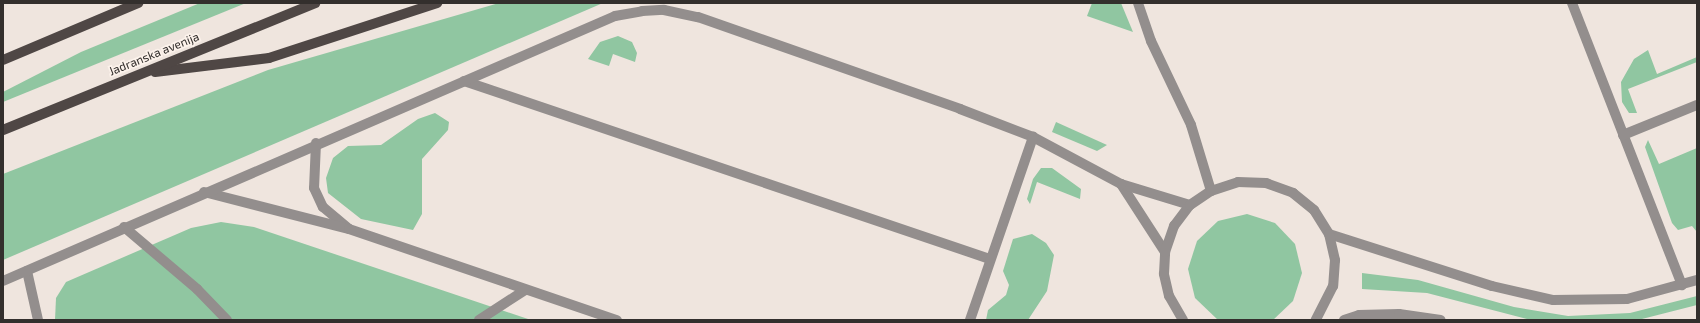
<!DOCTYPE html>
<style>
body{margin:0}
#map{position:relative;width:1700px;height:323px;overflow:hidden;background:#efe5de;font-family:"Exo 2",sans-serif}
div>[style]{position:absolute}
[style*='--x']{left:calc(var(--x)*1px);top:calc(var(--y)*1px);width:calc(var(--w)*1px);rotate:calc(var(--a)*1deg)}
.green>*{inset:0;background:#90c6a1}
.minor>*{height:10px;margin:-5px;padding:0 5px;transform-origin:5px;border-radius:5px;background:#938e8d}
.major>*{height:10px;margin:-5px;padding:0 5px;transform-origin:5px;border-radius:5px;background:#4f4745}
span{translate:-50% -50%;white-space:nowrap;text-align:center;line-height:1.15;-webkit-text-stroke:3.5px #fcf2eb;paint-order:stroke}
.street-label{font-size:12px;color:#332f2d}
.frame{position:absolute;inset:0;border:4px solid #332f2d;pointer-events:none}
</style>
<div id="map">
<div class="green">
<div style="clip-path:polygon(200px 3px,246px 3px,3px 102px,3px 92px,81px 52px)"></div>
<div style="clip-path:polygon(499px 3px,603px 3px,3px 260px,3px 174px,268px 70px)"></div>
<div style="clip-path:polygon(1092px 3px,1121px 3px,1133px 32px,1087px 16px)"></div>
<div style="clip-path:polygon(618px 36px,632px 42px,637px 53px,635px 62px,613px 54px,609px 66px,588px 59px,600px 42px)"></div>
<div style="clip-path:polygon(1648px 50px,1657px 74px,1697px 57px,1697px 62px,1628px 89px,1637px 113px,1629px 113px,1622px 102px,1621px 82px,1634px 59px)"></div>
<div style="clip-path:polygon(435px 113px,449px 122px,448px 130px,422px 159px,422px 214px,413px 230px,361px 219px,328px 193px,326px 178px,333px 158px,348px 146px,381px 145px,418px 119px)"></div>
<div style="clip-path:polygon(1056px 122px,1107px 145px,1097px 151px,1052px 132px)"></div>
<div style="clip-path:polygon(1648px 140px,1659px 164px,1697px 148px,1697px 232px,1692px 226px,1678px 230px,1672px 223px,1645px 147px)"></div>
<div style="clip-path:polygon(1041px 168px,1052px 168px,1081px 189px,1080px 199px,1037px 182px,1030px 204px,1027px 199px,1033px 179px)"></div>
<div style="clip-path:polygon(1247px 214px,1275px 223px,1295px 244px,1302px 273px,1293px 301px,1273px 320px,1218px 320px,1195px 298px,1188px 269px,1197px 241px,1218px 221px)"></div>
<div style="clip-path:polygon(221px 222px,254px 227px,531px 320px,55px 320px,56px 298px,66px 282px,191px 228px)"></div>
<div style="clip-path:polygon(1032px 234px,1046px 243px,1054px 255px,1047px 291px,1028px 320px,986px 320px,988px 310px,1006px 295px,1009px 285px,1003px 271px,1013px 239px)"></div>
<div style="clip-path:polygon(1362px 273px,1418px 280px,1514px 307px,1568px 316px,1630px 313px,1697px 296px,1697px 305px,1638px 320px,1531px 320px,1427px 293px,1362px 289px)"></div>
</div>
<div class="minor">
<div style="--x:1138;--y:3;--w:40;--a:71.1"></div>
<div style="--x:1151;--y:41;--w:93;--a:64.5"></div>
<div style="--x:1191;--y:125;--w:69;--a:73.1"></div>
<div style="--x:1572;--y:3;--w:303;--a:68.7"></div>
<div style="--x:464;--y:81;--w:555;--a:18.7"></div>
<div style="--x:1623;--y:135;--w:80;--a:-22.1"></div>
<div style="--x:316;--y:143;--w:45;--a:92.5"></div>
<div style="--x:314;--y:188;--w:21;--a:65"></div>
<div style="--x:323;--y:207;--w:33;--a:40"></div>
<div style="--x:204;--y:192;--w:150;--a:14.3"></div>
<div style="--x:349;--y:229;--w:283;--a:18.8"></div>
<div style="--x:124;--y:227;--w:96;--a:40.3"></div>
<div style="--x:197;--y:289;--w:43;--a:45.9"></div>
<div style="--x:1329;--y:234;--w:171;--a:17.7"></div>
<div style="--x:1492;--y:286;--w:63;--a:12.9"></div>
<div style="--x:1553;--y:300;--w:74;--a:-0.8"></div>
<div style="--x:1627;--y:299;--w:73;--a:-15.2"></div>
<div style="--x:1165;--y:252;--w:81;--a:-122.9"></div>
<div style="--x:1121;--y:184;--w:72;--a:16.9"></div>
<div style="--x:27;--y:271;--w:50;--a:77.3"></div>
<div style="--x:3;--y:281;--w:667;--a:-23.41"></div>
<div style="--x:615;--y:16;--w:27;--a:-10"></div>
<div style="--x:642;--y:11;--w:22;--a:-3"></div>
<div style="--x:664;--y:10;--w:35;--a:12"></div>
<div style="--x:698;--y:17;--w:278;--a:19.3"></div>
<div style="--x:960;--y:109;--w:78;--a:21"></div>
<div style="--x:1033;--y:137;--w:100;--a:28.1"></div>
<div style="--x:479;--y:320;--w:55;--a:-33.1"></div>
<div style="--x:970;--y:320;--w:194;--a:-71"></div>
<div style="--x:1183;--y:320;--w:28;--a:-120"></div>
<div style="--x:1169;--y:296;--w:23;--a:-103"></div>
<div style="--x:1164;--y:274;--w:22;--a:-87"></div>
<div style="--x:1165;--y:252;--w:28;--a:-71"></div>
<div style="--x:1174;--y:226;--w:26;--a:-53"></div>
<div style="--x:1190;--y:205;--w:25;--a:-34"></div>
<div style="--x:1211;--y:191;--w:28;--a:-18"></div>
<div style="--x:1238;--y:182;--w:28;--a:2"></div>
<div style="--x:1266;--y:183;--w:29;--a:20"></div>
<div style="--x:1293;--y:193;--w:27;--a:39"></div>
<div style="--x:1314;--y:210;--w:28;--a:58"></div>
<div style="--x:1329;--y:234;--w:27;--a:77"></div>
<div style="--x:1335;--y:260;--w:26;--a:94"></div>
<div style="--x:1333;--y:286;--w:38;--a:117"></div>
<div style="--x:1344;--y:320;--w:16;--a:-18"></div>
<div style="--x:1359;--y:315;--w:40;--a:-1.4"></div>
<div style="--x:1399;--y:314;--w:42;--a:8.1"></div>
</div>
<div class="major">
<div style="--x:3;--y:60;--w:147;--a:-22.9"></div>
<div style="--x:155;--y:72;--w:115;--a:-7"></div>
<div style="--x:269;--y:58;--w:177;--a:-18.1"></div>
<div style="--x:3;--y:130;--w:337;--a:-22.1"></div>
</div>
<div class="street-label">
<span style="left:154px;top:54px;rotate:-22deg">Jadranska avenija</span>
</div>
<div class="frame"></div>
</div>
